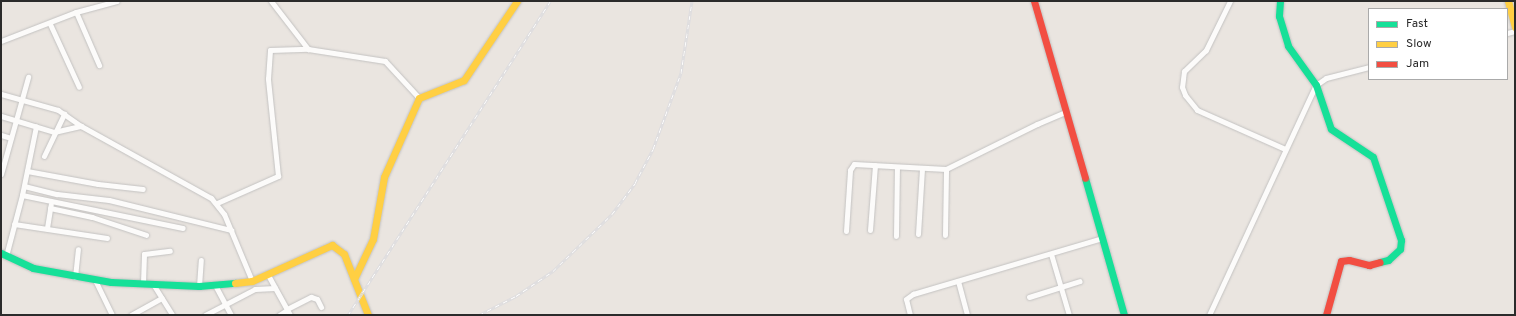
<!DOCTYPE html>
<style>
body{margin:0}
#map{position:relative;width:1516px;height:316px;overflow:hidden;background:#eae5e0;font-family:Overpass,sans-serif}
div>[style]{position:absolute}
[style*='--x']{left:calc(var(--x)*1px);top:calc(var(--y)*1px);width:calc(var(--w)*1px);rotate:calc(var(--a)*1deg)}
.roads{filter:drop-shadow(0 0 1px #c3c2c1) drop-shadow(0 0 1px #c3c2c1)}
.street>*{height:5px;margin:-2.5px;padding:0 2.5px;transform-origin:2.5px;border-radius:2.5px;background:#fcfbfa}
.fast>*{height:7px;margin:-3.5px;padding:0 3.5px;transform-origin:3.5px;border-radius:3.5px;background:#16e098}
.slow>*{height:7px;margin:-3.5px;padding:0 3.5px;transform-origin:3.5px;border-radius:3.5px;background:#ffcf43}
.jam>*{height:7px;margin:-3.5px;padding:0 3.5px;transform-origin:3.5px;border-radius:3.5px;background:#f24e42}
.rail>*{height:3px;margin-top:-1.5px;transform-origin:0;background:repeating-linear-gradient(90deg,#fff 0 4.5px,#dedddf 0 9px);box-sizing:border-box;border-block:1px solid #dedddf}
span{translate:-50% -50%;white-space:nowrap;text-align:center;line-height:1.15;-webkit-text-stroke:3px #fff;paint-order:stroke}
.frame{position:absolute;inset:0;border:2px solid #2b2b2b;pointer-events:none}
.legend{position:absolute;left:1368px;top:8px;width:140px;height:72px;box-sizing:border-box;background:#fff;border:1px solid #aaa;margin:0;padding:5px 7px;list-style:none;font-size:12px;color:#2b2b2b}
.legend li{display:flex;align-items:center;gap:8px;height:20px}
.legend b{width:20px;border:1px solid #aaa}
</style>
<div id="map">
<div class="roads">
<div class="street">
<div style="--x:271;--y:1;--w:61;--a:52.4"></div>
<div style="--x:308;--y:49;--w:78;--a:8.9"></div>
<div style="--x:385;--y:61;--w:50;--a:47.4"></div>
<div style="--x:1230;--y:1;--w:55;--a:116.1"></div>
<div style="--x:1206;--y:50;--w:30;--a:136"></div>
<div style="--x:1184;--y:71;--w:16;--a:97"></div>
<div style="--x:1182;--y:87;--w:9;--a:69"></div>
<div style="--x:1185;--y:95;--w:19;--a:51"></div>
<div style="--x:1197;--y:110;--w:96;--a:23.9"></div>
<div style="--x:76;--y:12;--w:58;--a:66.5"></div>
<div style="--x:50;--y:24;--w:69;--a:65.3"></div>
<div style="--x:1507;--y:33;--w:8;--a:-14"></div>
<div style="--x:1;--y:41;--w:80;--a:-21.1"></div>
<div style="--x:76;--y:12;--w:42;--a:-15"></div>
<div style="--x:1;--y:94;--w:59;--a:15.7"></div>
<div style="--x:58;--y:110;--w:28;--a:35"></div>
<div style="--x:1;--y:116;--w:55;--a:16.8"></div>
<div style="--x:54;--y:132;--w:28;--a:-13"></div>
<div style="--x:81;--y:126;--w:149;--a:29"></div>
<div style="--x:211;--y:198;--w:21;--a:51"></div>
<div style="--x:224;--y:214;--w:73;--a:67.3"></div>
<div style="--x:1;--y:135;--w:10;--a:17"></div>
<div style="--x:44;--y:156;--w:47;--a:-64.5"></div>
<div style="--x:27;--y:171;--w:72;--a:10.4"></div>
<div style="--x:98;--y:184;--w:45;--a:6.3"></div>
<div style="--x:1;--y:174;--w:101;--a:-74.4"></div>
<div style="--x:24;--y:186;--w:34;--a:14"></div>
<div style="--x:57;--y:194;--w:52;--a:6.6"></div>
<div style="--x:109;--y:200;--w:126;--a:13.8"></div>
<div style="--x:22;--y:195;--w:164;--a:11.6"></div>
<div style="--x:217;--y:203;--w:67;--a:-23.9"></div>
<div style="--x:278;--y:176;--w:98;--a:-95.9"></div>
<div style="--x:268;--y:79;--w:29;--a:-86"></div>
<div style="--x:270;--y:50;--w:38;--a:-2"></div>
<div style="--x:50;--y:208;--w:43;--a:12.1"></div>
<div style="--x:92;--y:217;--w:57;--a:18.4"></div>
<div style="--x:14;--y:224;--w:94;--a:8.6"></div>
<div style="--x:47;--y:228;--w:24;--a:-81"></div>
<div style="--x:870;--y:230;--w:65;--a:-85.6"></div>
<div style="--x:846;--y:231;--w:61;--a:-86.2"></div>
<div style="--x:850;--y:170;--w:7;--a:-56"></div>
<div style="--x:854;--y:164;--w:92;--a:3.1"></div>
<div style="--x:946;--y:169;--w:102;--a:-26.3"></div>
<div style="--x:1037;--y:124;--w:30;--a:-23"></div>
<div style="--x:918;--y:234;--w:66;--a:-86.5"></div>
<div style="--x:945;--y:235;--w:66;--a:-89.1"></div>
<div style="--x:896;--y:236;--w:69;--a:-89.2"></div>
<div style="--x:1051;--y:254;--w:64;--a:73.6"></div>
<div style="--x:6;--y:256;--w:63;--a:-75.3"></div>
<div style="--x:22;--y:195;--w:70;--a:-78.5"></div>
<div style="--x:268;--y:275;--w:46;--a:61.2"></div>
<div style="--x:75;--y:277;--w:28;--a:-84"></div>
<div style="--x:95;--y:280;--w:39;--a:64"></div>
<div style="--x:958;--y:281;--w:35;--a:75"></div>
<div style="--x:143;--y:283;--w:29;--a:-88"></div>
<div style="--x:144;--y:254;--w:26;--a:-7"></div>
<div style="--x:153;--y:284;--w:36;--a:58"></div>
<div style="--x:215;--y:285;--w:34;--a:62"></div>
<div style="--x:199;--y:286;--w:26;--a:-86"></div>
<div style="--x:1029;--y:297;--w:53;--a:-17.4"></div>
<div style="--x:287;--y:309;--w:27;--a:-27"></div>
<div style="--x:311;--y:297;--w:6;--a:18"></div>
<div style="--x:317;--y:299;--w:9;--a:63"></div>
<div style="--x:131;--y:315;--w:35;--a:-29"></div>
<div style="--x:205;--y:315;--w:56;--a:-27.5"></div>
<div style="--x:255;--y:289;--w:20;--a:-3"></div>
<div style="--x:279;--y:315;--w:9;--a:-32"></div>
<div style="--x:910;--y:315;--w:16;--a:-104"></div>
<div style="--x:906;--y:299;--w:9;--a:-36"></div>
<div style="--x:913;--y:294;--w:197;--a:-16.5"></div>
<div style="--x:1209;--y:315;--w:254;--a:-65.1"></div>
<div style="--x:1316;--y:85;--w:12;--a:-35"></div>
<div style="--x:1326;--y:78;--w:44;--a:-14.3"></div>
</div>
<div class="fast">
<div style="--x:1280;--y:1;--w:15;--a:94"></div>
<div style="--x:1279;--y:16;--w:31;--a:73"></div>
<div style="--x:1288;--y:46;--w:48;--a:54.3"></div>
<div style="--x:1316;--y:85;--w:46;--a:71.2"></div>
<div style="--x:1331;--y:129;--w:50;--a:33.7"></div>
<div style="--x:1373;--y:157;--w:88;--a:71.4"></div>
<div style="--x:1401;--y:240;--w:9;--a:96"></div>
<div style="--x:1400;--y:249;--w:16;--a:137"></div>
<div style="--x:1388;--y:260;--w:8;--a:166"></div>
<div style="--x:1085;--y:178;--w:142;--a:74.1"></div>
<div style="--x:1;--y:253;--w:35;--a:25"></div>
<div style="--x:33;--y:268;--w:79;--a:10.2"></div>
<div style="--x:111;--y:282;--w:88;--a:2.6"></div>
<div style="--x:199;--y:286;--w:36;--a:-5"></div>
</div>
<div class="slow">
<div style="--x:1508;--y:1;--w:27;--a:75"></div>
<div style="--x:354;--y:279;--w:44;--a:-64.6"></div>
<div style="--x:373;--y:239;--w:63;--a:-79.9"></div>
<div style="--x:384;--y:177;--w:86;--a:-66.1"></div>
<div style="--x:419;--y:98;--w:48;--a:-21.8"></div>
<div style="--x:464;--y:80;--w:95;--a:-56.1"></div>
<div style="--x:235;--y:283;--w:17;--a:-7"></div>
<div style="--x:252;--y:281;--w:88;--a:-24.2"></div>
<div style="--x:332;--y:245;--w:15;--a:37"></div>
<div style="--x:344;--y:254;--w:66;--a:68.5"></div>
</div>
<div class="jam">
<div style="--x:1034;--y:1;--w:184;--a:73.9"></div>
<div style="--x:1326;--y:315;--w:56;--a:-74.5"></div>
<div style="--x:1341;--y:261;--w:8;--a:-7"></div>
<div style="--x:1349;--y:260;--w:21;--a:14"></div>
<div style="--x:1369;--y:265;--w:11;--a:-15"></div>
</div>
</div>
<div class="rail">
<div style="--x:348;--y:315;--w:373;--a:-57.2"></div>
<div style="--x:479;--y:315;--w:42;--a:-27.2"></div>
<div style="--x:516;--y:296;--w:45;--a:-34"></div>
<div style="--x:553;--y:271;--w:82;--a:-44"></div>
<div style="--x:612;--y:214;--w:39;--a:-53"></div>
<div style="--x:635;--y:183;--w:38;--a:-62"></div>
<div style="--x:653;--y:149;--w:81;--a:-69.8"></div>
<div style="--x:681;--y:73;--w:73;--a:-81.3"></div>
</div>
<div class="frame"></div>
<ul class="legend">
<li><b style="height:5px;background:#16e098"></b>Fast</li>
<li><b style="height:5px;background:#ffcf43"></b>Slow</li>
<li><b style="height:5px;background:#f24e42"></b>Jam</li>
</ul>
</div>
